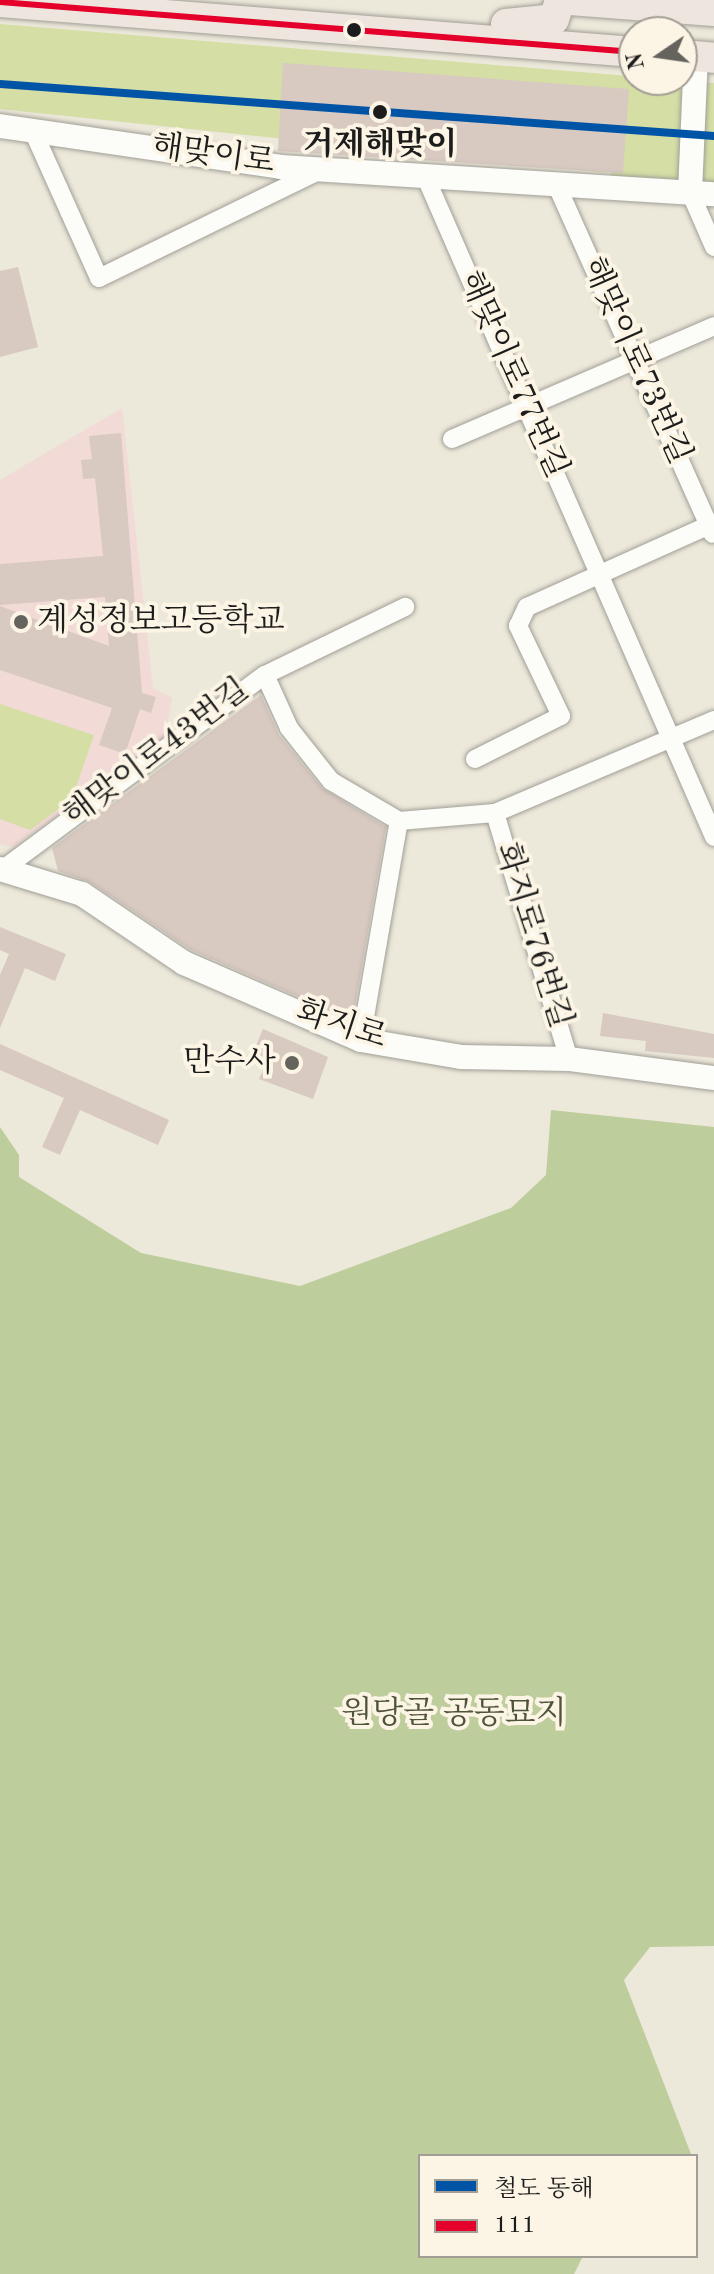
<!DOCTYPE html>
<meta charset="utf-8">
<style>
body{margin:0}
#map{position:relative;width:714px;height:2274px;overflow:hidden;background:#ece8da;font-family:"Old Standard TT","Noto Serif KR",serif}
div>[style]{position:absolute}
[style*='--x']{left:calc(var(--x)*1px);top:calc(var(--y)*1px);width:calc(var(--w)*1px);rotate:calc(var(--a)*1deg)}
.built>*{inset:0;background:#f2dad6}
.green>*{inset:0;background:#d4dea5}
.forest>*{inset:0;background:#becd9c}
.building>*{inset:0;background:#d8c9c1}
.roads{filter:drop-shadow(0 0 2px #a19f97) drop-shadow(0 0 2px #a19f97)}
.minor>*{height:18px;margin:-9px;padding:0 9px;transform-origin:9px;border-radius:9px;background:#fcfcf9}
.tertiary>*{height:24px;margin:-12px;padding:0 12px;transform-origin:12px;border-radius:12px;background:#fcfcf9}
.primary>*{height:30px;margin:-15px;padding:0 15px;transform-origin:15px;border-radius:15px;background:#eee6de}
.bus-1>*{height:6px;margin:-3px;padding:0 3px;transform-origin:3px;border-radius:3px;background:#e4002b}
.rail-1>*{height:8px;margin:-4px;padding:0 4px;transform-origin:4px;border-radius:4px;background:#0054a6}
.dots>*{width:22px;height:22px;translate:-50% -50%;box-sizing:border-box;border:4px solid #fcf5e5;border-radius:50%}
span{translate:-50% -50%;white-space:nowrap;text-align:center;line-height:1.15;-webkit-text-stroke:8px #fcf5e5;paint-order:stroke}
.stop-label{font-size:32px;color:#1c1c1c;font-weight:700}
.street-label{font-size:32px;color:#1c1c1c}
.poi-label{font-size:32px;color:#1c1c1c}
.left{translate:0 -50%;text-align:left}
.right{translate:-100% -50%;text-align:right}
.park-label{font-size:32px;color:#4d5438}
.legend{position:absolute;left:418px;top:2154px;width:280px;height:104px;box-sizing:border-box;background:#fcf5e5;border:2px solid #a29e95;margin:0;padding:10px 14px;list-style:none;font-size:24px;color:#1c1c1c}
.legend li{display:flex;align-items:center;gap:16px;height:40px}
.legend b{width:40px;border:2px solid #a29e95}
.north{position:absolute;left:618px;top:16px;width:80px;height:80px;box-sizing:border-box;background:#fcf5e5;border:2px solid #a29e95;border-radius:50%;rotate:257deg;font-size:22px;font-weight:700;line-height:32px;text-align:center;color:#1c1c1c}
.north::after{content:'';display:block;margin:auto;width:28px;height:36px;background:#65635e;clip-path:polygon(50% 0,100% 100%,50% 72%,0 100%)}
</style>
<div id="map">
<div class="built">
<div style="clip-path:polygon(122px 408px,153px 688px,172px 698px,165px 738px,13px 847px,0 844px,0 480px)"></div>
</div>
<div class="green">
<div style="clip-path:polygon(0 24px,714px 83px,714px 192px,609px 188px,617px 115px,607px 173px,0 109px)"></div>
<div style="clip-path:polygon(0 704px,94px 735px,72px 799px,30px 830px,0 819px)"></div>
</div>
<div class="forest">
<div style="clip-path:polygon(551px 1110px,714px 1127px,714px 1946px,650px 1947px,624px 1980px,691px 2154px,420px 2156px,420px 2256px,583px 2256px,574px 2274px,0 2274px,0 1127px,19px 1155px,19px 1177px,141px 1253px,300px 1286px,511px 1208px,546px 1175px)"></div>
</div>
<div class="building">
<div style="clip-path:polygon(283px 63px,629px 89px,623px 173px,278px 151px)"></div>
<div style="clip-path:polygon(18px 267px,38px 347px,0 357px,0 271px)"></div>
<div style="clip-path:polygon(121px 433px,142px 693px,156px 697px,151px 713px,140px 709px,125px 754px,99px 745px,112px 708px,0 670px,0 606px,109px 646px,105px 597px,0 605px,0 564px,103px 556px,95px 478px,83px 479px,81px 460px,92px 459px,89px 436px)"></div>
<div style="clip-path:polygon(261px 695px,279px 735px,322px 788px,386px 827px,354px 1012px,345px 1017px,191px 950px,90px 882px,58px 871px,52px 848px)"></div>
<div style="clip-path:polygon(0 927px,66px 954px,55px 981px,25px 968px,0 1028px,0 975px,9px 954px,0 950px)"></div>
<div style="clip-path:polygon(603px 1013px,714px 1034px,714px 1058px,645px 1051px,646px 1041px,600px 1036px)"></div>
<div style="clip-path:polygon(263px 1029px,328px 1057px,313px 1099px,259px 1079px,265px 1066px,250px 1060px)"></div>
<div style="clip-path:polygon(0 1044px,169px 1120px,158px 1145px,80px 1110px,60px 1155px,42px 1147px,64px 1098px,0 1070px)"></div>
</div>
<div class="roads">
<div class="minor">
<div style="--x:33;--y:131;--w:161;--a:65.8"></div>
<div style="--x:99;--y:278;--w:246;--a:-26"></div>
<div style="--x:426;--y:178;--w:719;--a:66.39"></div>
<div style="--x:557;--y:186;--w:381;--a:65.9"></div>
<div style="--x:690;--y:192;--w:60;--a:66.4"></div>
<div style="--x:452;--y:439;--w:285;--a:-23.3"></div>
<div style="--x:265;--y:675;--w:156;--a:-25.9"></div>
<div style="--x:475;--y:759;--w:96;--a:-26.6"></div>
<div style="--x:561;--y:716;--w:100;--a:-115.5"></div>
<div style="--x:518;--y:626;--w:21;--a:-65"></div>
<div style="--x:527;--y:607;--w:205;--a:-24.2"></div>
<div style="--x:495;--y:813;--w:257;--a:73.3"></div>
<div style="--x:2;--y:870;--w:327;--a:-36.6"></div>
<div style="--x:265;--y:675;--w:58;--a:65.6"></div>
<div style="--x:289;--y:728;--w:68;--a:51.6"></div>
<div style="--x:331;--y:781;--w:79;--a:30.5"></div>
<div style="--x:399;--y:821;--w:96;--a:-4.8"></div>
<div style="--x:495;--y:813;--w:238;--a:-23"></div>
<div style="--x:361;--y:1040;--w:222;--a:-80.2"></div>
</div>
<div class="tertiary">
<div style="--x:0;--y:126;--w:284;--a:8.3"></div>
<div style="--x:281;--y:167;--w:434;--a:3.6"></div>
<div style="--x:690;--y:192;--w:136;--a:-87.5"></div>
<div style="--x:0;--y:869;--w:86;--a:17"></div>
<div style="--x:82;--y:894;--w:123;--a:34.1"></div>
<div style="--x:184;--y:963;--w:193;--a:23.5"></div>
<div style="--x:361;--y:1040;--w:101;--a:9.6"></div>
<div style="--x:461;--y:1057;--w:108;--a:1.1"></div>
<div style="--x:569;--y:1059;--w:146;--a:7.5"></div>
</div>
<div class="primary">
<div style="--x:570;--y:0;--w:144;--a:4.4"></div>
<div style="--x:0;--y:2;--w:636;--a:4.51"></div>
<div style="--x:506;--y:24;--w:48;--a:-5.9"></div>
<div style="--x:554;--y:19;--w:20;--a:-72"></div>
<div style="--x:682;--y:55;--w:32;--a:5"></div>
</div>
</div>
<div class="bus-1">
<div style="--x:0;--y:2;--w:636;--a:4.51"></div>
</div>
<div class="rail-1">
<div style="--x:0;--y:84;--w:716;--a:4.17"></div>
</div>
<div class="dots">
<div style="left:354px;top:30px;background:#1c1c1c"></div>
<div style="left:380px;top:112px;background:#1c1c1c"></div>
<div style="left:21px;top:622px;background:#65635e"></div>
<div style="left:292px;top:1063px;background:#65635e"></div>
</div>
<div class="stop-label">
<span style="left:380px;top:146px">거제해맞이</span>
</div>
<div class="street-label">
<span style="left:213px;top:156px;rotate:8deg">해맞이로</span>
<span style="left:635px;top:361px;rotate:66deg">해맞이로73번길</span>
<span style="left:512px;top:375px;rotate:66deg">해맞이로77번길</span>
<span style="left:157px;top:754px;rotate:-37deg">해맞이로43번길</span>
<span style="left:532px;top:936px;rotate:73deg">화지로76번길</span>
<span style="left:341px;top:1026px;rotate:18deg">화지로</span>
</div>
<div class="poi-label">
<span class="left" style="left:37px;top:622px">계성정보고등학교</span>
<span class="right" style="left:276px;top:1063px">만수사</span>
</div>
<div class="park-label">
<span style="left:454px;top:1715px">원당골 공동묘지</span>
</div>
<ul class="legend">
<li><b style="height:10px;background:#0054a6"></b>철도 동해</li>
<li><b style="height:10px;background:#e4002b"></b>111</li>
</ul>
<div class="north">N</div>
</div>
